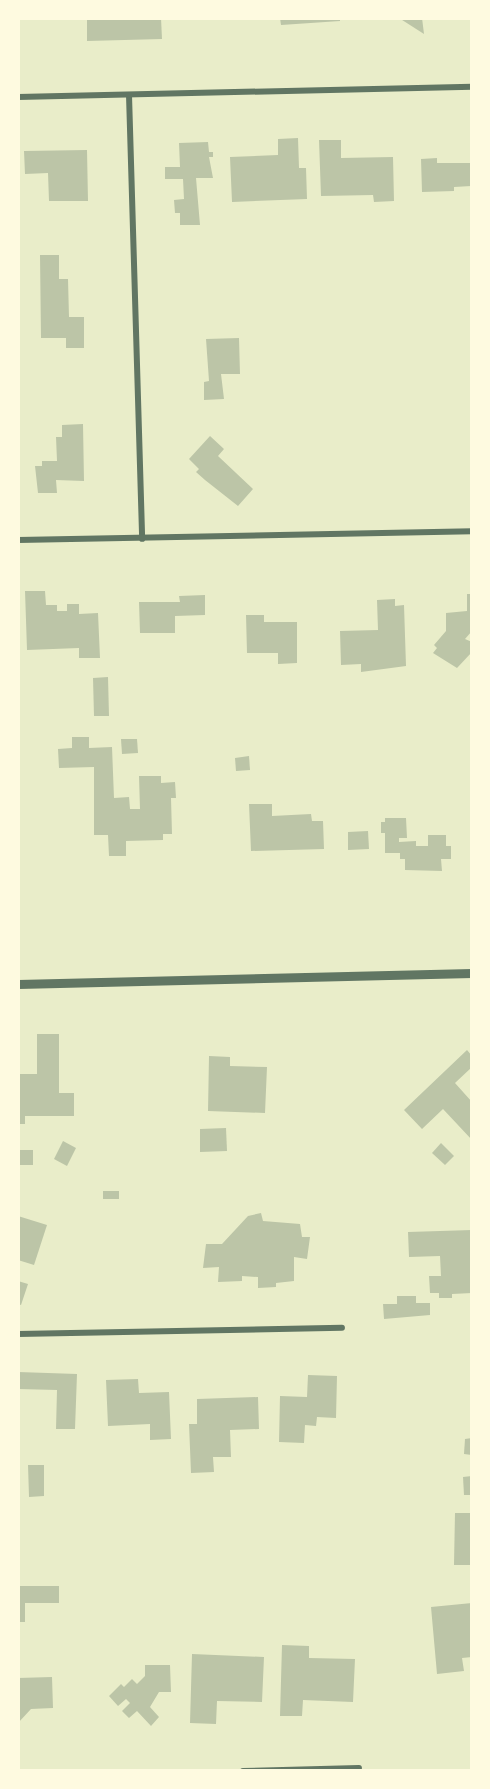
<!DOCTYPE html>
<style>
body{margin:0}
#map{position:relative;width:490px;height:1789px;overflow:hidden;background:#e9edc9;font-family:Commissioner,sans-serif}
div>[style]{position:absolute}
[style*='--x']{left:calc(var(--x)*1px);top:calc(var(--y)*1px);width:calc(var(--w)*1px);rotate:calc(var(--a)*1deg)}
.building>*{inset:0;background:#bcc5a7}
.minor>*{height:6px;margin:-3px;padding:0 3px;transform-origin:3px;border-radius:3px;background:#617663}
.tertiary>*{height:9px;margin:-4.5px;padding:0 4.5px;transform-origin:4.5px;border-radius:4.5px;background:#617663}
span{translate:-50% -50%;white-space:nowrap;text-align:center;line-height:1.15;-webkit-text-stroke:4.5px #fefae0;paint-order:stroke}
.frame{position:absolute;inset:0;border:20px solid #fefae0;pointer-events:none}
</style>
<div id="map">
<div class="building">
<div style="clip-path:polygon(87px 18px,161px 18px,162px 39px,87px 41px)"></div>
<div style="clip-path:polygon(280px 18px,340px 18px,340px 21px,281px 25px)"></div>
<div style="clip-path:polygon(399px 18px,422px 18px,424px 34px)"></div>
<div style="clip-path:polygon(298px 138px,299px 168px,306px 168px,307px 199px,232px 202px,230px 157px,278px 155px,278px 139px)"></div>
<div style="clip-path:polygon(319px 140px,341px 140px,341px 158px,393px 157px,394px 201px,374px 202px,373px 195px,321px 196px)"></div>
<div style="clip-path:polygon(208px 142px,209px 152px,213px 152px,213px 157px,209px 157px,213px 178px,196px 178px,200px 225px,180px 225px,180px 213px,175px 213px,174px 200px,184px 199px,183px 179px,165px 179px,165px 167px,180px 167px,179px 143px)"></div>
<div style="clip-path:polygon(87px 150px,88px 201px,49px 201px,48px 173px,25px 174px,24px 151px)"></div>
<div style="clip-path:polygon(437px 158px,437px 163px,470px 163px,471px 186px,454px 187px,454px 191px,422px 192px,421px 159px)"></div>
<div style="clip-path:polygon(40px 255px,59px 255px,59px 279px,68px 279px,69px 317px,84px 317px,84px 348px,66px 348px,66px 338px,41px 338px)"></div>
<div style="clip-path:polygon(239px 338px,240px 374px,221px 374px,224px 399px,204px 400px,204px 382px,209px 381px,206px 339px)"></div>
<div style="clip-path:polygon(83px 424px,84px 481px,56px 480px,57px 493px,38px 493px,35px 466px,42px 466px,42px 461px,57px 461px,56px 437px,62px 437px,62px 425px)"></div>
<div style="clip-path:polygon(210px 436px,224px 449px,218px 456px,253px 489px,238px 506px,205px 480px,196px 472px,199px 469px,189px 459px)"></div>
<div style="clip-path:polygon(25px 591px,45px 591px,46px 605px,57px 605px,57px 611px,67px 611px,67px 604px,79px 604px,79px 614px,98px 613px,100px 658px,79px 658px,79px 648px,27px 650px)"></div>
<div style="clip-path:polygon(467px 594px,472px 594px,472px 631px,465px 639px,472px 642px,472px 652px,457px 668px,433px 653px,437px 648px,434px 645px,446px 631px,446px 613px,467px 611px)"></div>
<div style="clip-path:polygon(205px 595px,205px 615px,175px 616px,175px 633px,140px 633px,139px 602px,180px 602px,179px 596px)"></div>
<div style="clip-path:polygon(395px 599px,395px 606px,404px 605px,406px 666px,361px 672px,361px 664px,341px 665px,340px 631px,378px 630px,377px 600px)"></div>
<div style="clip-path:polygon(246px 615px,264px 615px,264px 622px,297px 622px,297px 663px,278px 664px,278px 653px,247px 653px)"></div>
<div style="clip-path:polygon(108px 677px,109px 716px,94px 716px,93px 678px)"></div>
<div style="clip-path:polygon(72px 737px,89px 737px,89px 748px,112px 747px,114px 798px,129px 797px,130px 809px,140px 809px,139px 776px,161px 776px,161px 783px,175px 782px,176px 798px,171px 798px,172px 834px,163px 834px,163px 840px,126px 841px,126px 856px,109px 856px,108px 835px,94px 835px,94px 767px,59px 768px,58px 749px,72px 748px)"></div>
<div style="clip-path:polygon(121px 739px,137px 739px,138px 753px,122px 754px)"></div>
<div style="clip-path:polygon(249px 756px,250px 770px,236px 771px,235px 758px)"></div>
<div style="clip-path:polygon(249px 804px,272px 804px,272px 816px,311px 814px,312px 821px,323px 821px,324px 849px,251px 851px)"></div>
<div style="clip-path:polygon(385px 818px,406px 818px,407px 838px,399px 838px,399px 842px,416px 841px,416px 846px,428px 846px,428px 835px,446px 835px,446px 846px,451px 846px,451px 859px,441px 859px,442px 871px,405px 870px,405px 859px,400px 859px,400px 853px,385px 853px,385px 833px,381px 833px,381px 822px,385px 822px)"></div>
<div style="clip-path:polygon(368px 831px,369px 849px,348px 850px,348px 832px)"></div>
<div style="clip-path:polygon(37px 1034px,59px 1034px,59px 1093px,74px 1093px,74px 1116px,25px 1116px,25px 1124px,18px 1124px,18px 1074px,37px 1074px)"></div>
<div style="clip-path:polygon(467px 1050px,472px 1056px,472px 1067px,455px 1083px,472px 1102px,472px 1140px,443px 1109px,422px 1129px,404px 1110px)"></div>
<div style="clip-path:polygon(209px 1056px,230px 1057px,230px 1066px,267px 1067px,265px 1113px,208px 1111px)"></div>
<div style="clip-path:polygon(226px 1128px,227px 1151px,200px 1152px,200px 1129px)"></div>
<div style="clip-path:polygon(63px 1141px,76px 1148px,67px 1166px,54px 1159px)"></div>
<div style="clip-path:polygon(441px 1143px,454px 1156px,445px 1165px,432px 1153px)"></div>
<div style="clip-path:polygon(18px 1150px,33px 1150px,33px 1165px,18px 1165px)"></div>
<div style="clip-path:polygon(103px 1191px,119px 1191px,119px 1199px,103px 1199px)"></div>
<div style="clip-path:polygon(261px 1213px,263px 1221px,300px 1224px,302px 1237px,310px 1237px,307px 1259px,294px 1257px,294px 1281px,276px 1283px,276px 1287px,258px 1288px,258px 1277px,242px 1276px,242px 1281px,218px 1282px,219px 1267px,203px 1268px,206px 1244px,222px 1244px,248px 1216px)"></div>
<div style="clip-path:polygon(18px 1216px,47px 1225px,34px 1265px,18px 1260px)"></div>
<div style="clip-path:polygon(472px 1230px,472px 1293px,452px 1294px,452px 1298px,439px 1298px,439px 1293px,430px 1293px,429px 1276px,441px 1276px,440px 1256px,409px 1257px,408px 1232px)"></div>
<div style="clip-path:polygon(18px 1281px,28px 1284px,21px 1305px,18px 1304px)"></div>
<div style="clip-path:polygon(397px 1296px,416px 1296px,416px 1303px,430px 1303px,430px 1315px,384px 1319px,383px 1304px,397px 1304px)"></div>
<div style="clip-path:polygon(18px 1372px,77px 1374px,75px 1429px,56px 1429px,57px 1390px,18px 1389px)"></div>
<div style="clip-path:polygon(308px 1375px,337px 1376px,336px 1418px,317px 1417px,316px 1426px,305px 1425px,304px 1443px,279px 1442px,280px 1396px,307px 1397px)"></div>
<div style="clip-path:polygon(138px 1379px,139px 1393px,169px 1392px,171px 1439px,150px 1440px,150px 1424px,108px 1426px,106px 1380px)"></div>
<div style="clip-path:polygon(258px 1397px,259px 1429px,230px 1430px,231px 1457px,213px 1457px,214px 1472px,191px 1473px,189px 1424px,197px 1424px,197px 1399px)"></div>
<div style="clip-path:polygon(472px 1438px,472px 1455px,464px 1454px,465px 1439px)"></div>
<div style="clip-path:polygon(28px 1465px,44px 1465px,44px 1496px,29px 1497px)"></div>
<div style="clip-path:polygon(472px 1476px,472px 1495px,464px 1495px,463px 1477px)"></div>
<div style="clip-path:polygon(455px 1513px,472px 1513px,472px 1565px,454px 1565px)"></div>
<div style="clip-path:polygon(18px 1586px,59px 1586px,59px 1603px,25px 1603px,25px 1622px,18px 1622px)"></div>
<div style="clip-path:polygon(472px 1603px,472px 1657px,462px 1658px,464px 1671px,437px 1674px,431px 1607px)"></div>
<div style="clip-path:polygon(282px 1645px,309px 1646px,309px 1658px,355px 1659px,353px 1702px,303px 1700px,302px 1716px,280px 1716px)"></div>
<div style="clip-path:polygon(192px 1654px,264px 1657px,262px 1702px,217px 1701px,216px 1724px,190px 1723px)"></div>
<div style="clip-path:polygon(145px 1665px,170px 1665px,171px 1692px,159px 1692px,150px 1707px,159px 1717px,151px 1726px,137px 1711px,129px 1718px,122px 1711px,130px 1703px,126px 1699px,118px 1706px,109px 1696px,121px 1684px,124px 1687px,132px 1679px,137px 1684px,145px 1676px)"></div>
<div style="clip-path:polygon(52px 1677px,53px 1708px,31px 1709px,18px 1723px,18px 1678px)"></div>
</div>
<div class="minor">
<div style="--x:129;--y:95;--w:444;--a:88.3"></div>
<div style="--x:18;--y:97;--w:454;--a:-1.3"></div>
<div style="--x:18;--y:540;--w:454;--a:-1.1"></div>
<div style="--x:18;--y:1334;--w:324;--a:-1.1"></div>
<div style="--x:243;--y:1771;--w:116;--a:-1.5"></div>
</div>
<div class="tertiary">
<div style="--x:18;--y:984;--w:454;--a:-1.4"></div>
</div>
<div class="frame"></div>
</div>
